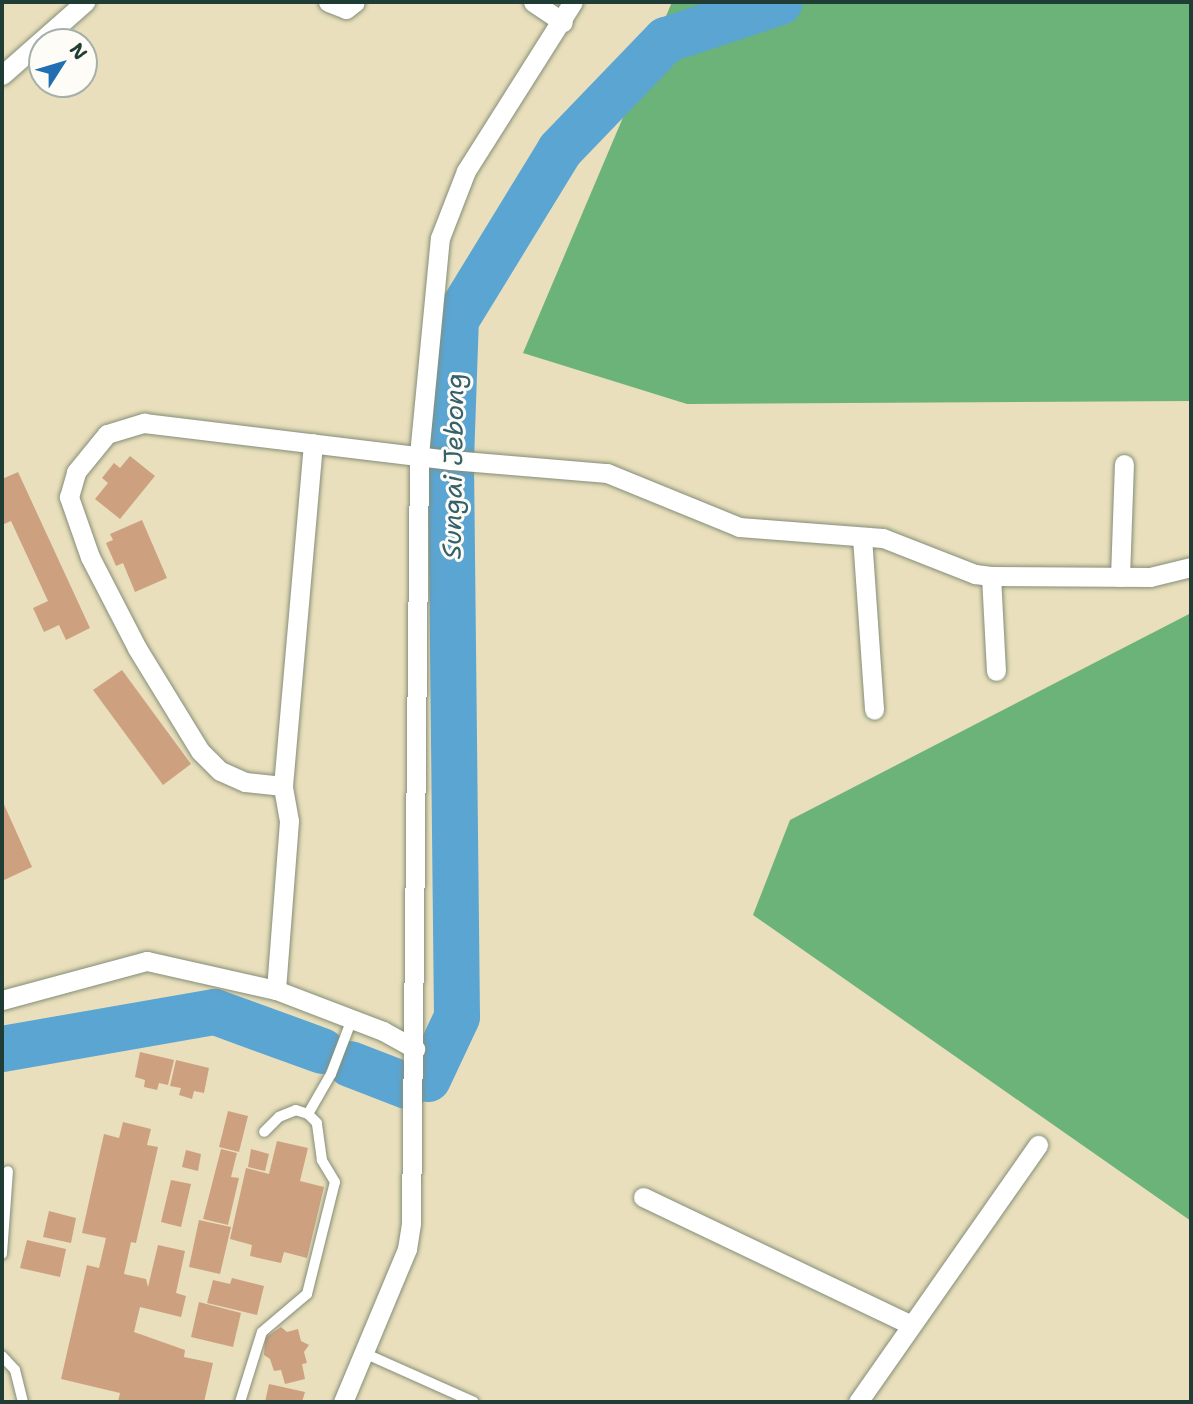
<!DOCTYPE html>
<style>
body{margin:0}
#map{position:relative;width:1193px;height:1404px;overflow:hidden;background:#e9dfbc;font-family:"Shantell Sans",sans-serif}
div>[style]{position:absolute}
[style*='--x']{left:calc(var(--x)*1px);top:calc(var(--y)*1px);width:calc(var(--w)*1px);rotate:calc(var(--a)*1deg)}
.forest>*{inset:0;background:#6cb379}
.river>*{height:46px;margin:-23px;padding:0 23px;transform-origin:23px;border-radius:23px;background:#5ba5d3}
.building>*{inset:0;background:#cda180}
.roads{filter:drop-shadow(0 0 2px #848e78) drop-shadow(0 0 2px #848e78)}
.lane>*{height:10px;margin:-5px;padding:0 5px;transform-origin:5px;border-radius:5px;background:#fff}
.street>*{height:19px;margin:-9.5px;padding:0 9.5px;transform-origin:9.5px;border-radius:9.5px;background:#fff}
span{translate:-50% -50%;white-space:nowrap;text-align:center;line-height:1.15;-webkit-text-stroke:6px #fdfcf7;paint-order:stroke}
.water-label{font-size:26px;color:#34616c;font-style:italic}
.frame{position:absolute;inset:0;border:4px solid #1f3d34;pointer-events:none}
.north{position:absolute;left:28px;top:28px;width:70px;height:70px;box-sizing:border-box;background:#fdfcf7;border:2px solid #a4b0a9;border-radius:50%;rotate:53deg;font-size:19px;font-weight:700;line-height:28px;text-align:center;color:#1f3d34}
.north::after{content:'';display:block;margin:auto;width:24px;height:32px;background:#1f6fb2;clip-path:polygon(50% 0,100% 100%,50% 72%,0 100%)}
</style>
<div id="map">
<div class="forest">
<div style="clip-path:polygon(672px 2px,1191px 2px,1191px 401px,687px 404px,523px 353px)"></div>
<div style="clip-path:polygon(1191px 613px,1191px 1221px,753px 915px,790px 820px)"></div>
</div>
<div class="river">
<div style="--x:2;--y:1049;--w:216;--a:-9.9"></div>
<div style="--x:215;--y:1012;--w:114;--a:20"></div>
<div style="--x:350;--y:1064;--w:61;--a:21.1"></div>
<div style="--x:428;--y:1079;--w:68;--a:-64.9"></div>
<div style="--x:457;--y:1017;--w:557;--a:-90.62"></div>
<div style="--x:451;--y:460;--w:140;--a:-88"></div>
<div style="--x:456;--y:320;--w:199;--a:-58.5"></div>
<div style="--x:560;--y:150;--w:153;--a:-46.1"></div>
<div style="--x:666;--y:40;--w:120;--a:-18.4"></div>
</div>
<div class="building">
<div style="clip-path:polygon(130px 456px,155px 476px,120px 519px,95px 499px,108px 483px,102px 478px,114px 463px,120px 468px)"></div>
<div style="clip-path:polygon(18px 472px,90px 628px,66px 640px,59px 625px,44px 632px,33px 608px,48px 601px,11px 521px,2px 525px,2px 479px)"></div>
<div style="clip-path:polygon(142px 520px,167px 578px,135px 592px,123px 563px,116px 566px,106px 543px,113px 540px,110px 534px)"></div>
<div style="clip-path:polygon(122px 670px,191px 764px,163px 785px,93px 690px)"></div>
<div style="clip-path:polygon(2px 800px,32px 867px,2px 881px)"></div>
<div style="clip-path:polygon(140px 1052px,174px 1060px,168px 1085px,159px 1083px,157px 1090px,144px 1087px,145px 1080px,135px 1077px)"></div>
<div style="clip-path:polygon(176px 1060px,209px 1068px,204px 1093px,194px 1091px,192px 1099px,179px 1095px,181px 1088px,170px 1086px)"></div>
<div style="clip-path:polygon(228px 1111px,248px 1116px,239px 1152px,219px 1147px)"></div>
<div style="clip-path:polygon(123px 1122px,151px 1129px,147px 1145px,158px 1147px,136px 1243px,131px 1242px,124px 1274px,146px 1279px,148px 1287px,158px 1245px,185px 1251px,176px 1293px,186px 1296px,181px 1317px,140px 1307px,134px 1332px,185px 1350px,184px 1357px,213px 1363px,204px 1402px,118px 1402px,120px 1393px,61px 1379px,87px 1265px,99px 1268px,106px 1238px,82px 1233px,104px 1134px,119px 1138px)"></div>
<div style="clip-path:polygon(277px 1141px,308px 1148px,300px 1181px,324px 1187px,307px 1258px,284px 1252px,281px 1263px,250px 1256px,252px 1245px,230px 1239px,246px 1168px,269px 1174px)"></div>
<div style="clip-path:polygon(221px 1149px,237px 1153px,231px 1177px,239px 1178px,228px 1225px,203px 1219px)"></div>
<div style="clip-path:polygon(251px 1149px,269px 1154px,265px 1171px,248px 1167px)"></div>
<div style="clip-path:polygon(186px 1150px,201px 1154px,198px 1171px,182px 1167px)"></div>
<div style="clip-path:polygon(171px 1180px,191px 1184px,181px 1227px,161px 1222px)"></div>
<div style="clip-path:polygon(49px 1211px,76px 1218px,71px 1243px,43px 1237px)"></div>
<div style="clip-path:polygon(199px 1220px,231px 1227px,220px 1274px,189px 1267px)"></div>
<div style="clip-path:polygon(27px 1240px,66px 1249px,60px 1277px,20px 1268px)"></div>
<div style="clip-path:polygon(232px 1278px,264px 1286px,257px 1315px,207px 1303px,213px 1280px,230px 1284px)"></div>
<div style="clip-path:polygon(199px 1302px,241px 1313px,233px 1347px,191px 1337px)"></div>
<div style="clip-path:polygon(281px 1327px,287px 1332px,298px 1329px,301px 1341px,309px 1345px,304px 1352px,307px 1363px,302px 1364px,305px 1379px,285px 1384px,281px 1370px,274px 1371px,270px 1359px,264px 1355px,265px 1338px)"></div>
<div style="clip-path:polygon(269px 1384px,305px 1392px,302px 1402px,265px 1402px)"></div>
</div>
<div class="roads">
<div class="lane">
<div style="--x:308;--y:1114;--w:46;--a:-60.1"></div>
<div style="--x:331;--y:1074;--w:59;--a:-69.1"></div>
<div style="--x:2;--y:1254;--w:83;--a:-85.9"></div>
<div style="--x:364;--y:1353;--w:120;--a:24"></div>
<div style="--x:2;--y:1356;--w:19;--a:47"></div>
<div style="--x:15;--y:1370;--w:33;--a:76"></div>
<div style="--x:240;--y:1402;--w:73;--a:-72.6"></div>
<div style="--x:262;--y:1332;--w:59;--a:-40.2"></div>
<div style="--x:307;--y:1294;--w:115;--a:-76"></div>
<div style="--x:335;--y:1182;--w:26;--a:-121"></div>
<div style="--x:322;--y:1160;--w:37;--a:-98"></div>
<div style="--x:317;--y:1123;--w:13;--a:-135"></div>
<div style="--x:308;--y:1114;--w:13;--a:-162"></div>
<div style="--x:296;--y:1110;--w:18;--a:158"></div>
<div style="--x:279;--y:1117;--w:21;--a:135"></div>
</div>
<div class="street">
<div style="--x:328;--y:2;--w:19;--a:21"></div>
<div style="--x:346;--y:9;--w:11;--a:-38"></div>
<div style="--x:533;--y:2;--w:36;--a:34"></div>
<div style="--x:2;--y:75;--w:111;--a:-41.3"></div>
<div style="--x:862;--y:537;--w:173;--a:86"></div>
<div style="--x:991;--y:576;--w:95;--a:87"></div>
<div style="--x:1120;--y:577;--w:113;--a:-88"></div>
<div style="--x:283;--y:786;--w:38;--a:-174"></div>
<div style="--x:245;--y:782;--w:27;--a:-156"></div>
<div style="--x:220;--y:771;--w:28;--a:-135"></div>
<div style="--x:200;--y:751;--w:121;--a:-121.5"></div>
<div style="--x:137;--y:648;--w:102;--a:-117.3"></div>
<div style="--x:90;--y:557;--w:64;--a:-109.3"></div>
<div style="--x:69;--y:497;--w:26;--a:-74"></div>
<div style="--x:76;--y:472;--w:49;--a:-50.8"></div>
<div style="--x:107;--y:434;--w:39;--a:-17"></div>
<div style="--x:144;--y:423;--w:309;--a:6.9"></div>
<div style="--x:451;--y:460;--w:157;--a:4.8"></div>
<div style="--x:607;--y:473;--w:143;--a:22.2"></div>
<div style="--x:739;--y:527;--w:144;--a:4.4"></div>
<div style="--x:883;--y:538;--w:99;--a:21.4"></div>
<div style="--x:975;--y:574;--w:16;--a:7"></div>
<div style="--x:991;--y:576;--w:159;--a:0.4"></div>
<div style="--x:1150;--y:577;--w:42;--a:-13.7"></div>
<div style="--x:276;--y:990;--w:169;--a:-85.6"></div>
<div style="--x:289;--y:821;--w:36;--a:-100"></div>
<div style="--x:283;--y:786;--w:344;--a:-85"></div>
<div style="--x:2;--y:1000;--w:150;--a:-15.1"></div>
<div style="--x:147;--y:961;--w:132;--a:12.7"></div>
<div style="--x:276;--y:990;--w:115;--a:21"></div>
<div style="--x:383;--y:1031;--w:37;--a:29"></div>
<div style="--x:643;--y:1197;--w:295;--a:25.5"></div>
<div style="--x:343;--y:1402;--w:166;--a:-67.3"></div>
<div style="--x:407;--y:1249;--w:26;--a:-81"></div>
<div style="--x:411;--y:1223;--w:768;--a:-89.4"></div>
<div style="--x:419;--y:455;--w:218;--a:-84.5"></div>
<div style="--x:440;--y:238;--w:72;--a:-68.8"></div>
<div style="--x:466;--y:171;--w:200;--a:-57.7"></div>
<div style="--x:858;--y:1402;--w:314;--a:-55"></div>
</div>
</div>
<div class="water-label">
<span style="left:453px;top:466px;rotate:-89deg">Sungai Jebong</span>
</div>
<div class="frame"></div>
<div class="north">N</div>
</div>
